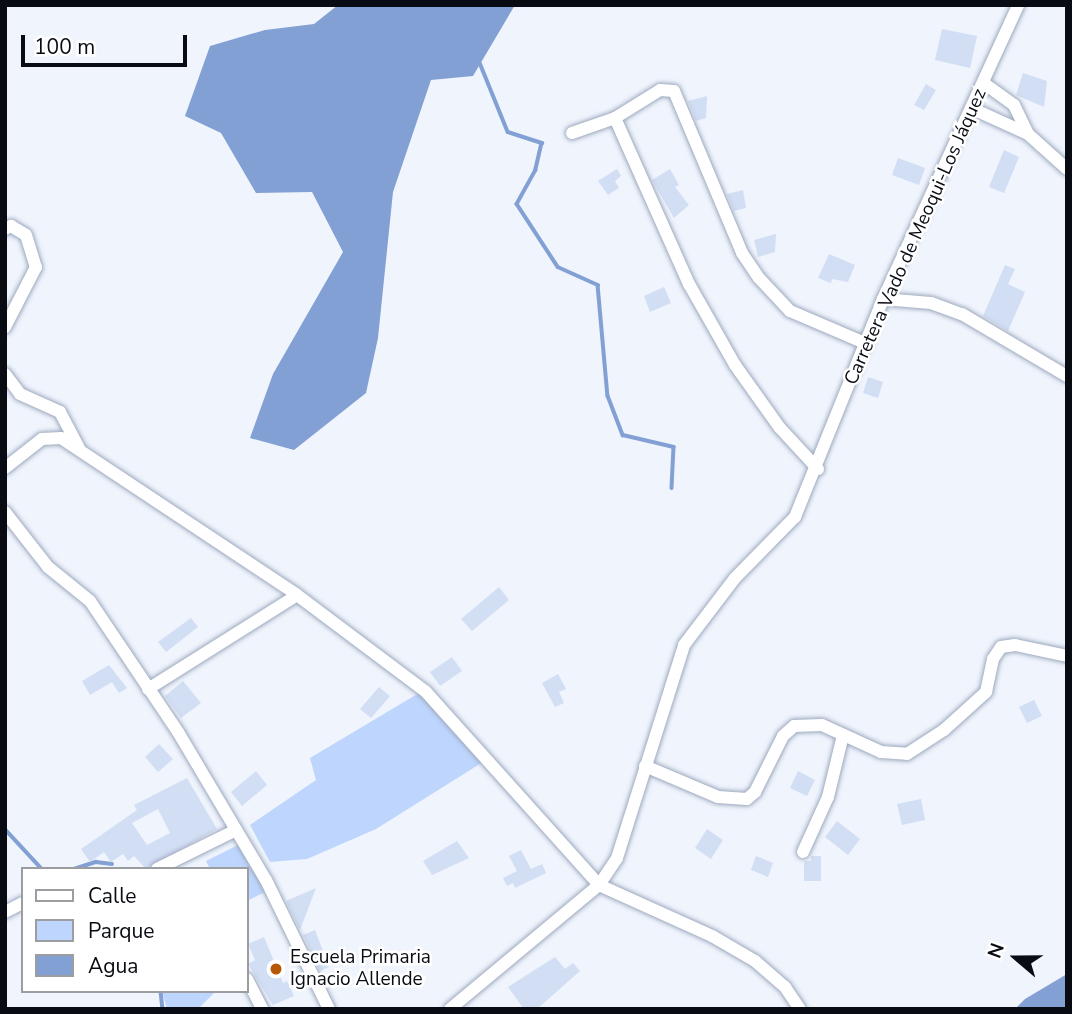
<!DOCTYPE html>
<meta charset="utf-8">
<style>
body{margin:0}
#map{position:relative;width:1072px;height:1014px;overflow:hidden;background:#eff4fd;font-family:"Nunito Sans",sans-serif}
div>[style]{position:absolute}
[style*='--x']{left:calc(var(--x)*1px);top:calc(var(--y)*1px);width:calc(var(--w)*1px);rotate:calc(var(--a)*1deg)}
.green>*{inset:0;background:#bed5fd}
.water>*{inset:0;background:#83a0d4}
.stream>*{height:3.5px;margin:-1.75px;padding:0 1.75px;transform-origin:1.75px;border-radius:1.75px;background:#83a0d4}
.building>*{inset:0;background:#d2def4}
.roads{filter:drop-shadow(0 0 2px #9da9be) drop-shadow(0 0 2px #9da9be)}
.minor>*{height:12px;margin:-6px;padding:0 6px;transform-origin:6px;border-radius:6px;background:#fff}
.dots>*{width:19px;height:19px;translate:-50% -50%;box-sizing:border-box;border:4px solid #fff;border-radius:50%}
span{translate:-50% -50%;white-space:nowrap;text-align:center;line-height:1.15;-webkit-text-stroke:5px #fff;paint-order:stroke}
.street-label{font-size:19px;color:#080b12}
.poi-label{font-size:19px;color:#080b12}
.left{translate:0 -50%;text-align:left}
.frame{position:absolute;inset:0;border:7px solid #080b12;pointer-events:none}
.legend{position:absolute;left:21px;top:867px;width:228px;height:126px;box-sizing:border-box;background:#fff;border:2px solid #9c9da0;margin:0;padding:9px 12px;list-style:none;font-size:21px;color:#080b12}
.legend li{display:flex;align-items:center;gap:14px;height:35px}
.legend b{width:35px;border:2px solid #9c9da0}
.north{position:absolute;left:981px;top:923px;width:70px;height:70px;-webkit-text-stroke:5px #fff;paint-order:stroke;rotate:290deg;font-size:19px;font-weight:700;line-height:28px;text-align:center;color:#080b12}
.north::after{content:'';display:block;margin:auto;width:24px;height:32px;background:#080b12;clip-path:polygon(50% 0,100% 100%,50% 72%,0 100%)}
.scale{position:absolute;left:21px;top:35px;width:166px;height:32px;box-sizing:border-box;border:4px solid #080b12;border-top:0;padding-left:9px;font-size:21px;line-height:24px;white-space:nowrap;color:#080b12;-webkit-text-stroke:5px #fff;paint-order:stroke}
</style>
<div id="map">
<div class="green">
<div style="clip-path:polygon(419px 693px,483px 762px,376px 829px,307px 859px,270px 862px,250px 825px,316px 780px,310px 758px)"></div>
<div style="clip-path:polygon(240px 844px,265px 892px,247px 901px,247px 869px,210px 869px,206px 861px)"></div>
<div style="clip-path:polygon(162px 991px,216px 991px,198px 1009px,167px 1009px)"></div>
</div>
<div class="water">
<div style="clip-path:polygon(338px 5px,515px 5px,473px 76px,431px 80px,393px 192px,378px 338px,366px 393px,294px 450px,250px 438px,273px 374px,343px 252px,312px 192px,256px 193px,221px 133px,185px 116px,210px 46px,265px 30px,314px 24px)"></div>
<div style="clip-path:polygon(1067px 974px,1067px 1009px,1015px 1009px,1025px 999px)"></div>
</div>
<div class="stream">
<div style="--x:480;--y:63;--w:74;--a:67.9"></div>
<div style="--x:508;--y:132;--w:36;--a:18"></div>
<div style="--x:542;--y:143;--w:28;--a:103"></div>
<div style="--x:536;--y:170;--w:39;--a:119"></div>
<div style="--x:517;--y:204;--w:75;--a:56.9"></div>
<div style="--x:558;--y:267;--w:44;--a:24.2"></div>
<div style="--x:598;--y:285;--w:111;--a:84.9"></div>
<div style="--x:608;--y:396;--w:42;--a:69"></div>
<div style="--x:623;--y:435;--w:52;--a:13.2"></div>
<div style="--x:674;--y:447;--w:41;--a:92.8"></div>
<div style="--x:5;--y:829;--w:54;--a:47.2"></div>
<div style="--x:74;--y:869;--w:23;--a:-18"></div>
<div style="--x:96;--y:862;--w:16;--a:7"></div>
<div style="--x:161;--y:991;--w:18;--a:84"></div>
</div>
<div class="building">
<div style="clip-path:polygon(942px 29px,977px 36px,970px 68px,935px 60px)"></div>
<div style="clip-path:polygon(1023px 73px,1047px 81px,1044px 107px,1016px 95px)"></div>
<div style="clip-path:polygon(926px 84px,936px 90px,924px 110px,914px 105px)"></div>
<div style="clip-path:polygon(707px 96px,706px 118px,696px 121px,688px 101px)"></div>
<div style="clip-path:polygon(1004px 150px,1019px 157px,1004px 193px,989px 187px)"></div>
<div style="clip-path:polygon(898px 158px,925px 168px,919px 185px,892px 175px)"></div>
<div style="clip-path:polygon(617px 169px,621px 176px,615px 181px,619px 188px,608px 195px,598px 181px)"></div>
<div style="clip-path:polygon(670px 169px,679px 185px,675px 187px,689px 205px,674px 218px,652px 180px)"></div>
<div style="clip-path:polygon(743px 190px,746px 208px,734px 211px,727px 194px)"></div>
<div style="clip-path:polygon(776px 234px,775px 252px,758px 257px,754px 240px)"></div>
<div style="clip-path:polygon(829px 254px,855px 265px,848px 282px,832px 279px,831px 283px,818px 278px)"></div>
<div style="clip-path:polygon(1005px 265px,1015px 269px,1008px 284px,1025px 292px,1008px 331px,983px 316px)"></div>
<div style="clip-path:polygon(664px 287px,671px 303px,650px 312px,644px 296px)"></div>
<div style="clip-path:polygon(868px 377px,883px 382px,878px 398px,863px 393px)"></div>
<div style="clip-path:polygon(499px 587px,509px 600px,472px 631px,461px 619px)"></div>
<div style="clip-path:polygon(191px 618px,198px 627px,166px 652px,158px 642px)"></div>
<div style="clip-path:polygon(452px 657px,462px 671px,440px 686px,430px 672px)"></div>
<div style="clip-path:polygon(109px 665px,127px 688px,119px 693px,112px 682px,90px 695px,82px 681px)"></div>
<div style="clip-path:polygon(558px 674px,566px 689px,559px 692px,564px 703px,555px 707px,542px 683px)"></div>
<div style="clip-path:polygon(183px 681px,201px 703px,181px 718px,165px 696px)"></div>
<div style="clip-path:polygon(379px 687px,390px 696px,371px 718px,360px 709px)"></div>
<div style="clip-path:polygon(1034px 700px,1042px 716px,1027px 723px,1019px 707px)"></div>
<div style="clip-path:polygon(159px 744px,173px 759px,158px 772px,145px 757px)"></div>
<div style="clip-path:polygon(256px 771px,267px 785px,242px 806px,231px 792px)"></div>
<div style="clip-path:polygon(798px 771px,815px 780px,807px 796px,790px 788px)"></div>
<div style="clip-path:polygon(evenodd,187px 778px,217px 829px,146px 869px,134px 856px,128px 861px,123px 854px,111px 862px,104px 852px,90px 862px,81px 849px,137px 810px,134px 805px,187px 778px,158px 809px,170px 833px,147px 845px,132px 823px,158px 809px)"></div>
<div style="clip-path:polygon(921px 799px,925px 820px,902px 825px,897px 804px)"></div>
<div style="clip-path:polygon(837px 821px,860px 839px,848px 855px,825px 837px)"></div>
<div style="clip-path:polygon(707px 829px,723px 840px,711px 859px,695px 848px)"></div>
<div style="clip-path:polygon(457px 841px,469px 858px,432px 875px,423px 861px)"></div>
<div style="clip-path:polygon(521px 850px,531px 869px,542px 864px,546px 873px,515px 888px,513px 883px,507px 886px,503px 878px,517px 871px,509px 856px)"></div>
<div style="clip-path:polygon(756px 856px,773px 863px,768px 877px,751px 870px)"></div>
<div style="clip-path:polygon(811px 856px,821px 856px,821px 881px,804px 881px,804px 861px,811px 861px)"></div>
<div style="clip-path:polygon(316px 888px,300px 930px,286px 901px)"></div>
<div style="clip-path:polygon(315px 930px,329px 967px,320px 971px,303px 935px)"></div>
<div style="clip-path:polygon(264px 937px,283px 983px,287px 981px,294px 996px,273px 1005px,248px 964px,255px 960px,248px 944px)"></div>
<div style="clip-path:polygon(555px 957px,565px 969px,573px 963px,580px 971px,537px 1009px,524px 1009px,508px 987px)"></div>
</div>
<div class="roads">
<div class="minor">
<div style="--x:985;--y:84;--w:36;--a:36"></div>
<div style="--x:1014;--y:105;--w:32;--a:64"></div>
<div style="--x:973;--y:109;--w:60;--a:24.4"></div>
<div style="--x:1028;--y:134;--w:52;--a:41.9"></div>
<div style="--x:615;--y:118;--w:182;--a:66"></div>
<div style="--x:689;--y:284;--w:93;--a:60.4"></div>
<div style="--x:735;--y:365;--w:77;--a:54.5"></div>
<div style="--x:780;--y:428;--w:56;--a:47.2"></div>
<div style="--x:572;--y:133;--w:46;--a:-19.2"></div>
<div style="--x:615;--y:118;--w:53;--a:-31.9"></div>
<div style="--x:660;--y:90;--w:14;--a:4"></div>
<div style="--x:674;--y:91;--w:176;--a:67.2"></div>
<div style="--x:742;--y:253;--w:30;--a:56"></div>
<div style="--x:759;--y:278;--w:45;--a:46.8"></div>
<div style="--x:790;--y:311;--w:82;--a:23.1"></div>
<div style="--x:5;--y:229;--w:7;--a:-27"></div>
<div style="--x:11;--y:226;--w:17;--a:31"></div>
<div style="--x:26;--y:235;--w:34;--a:73"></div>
<div style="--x:36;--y:267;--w:68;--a:117.3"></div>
<div style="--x:883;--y:299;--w:48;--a:4.8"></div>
<div style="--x:931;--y:303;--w:33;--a:20"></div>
<div style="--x:962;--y:314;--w:122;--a:30.6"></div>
<div style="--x:5;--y:374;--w:25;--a:53"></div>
<div style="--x:20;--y:394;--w:44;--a:24.2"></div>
<div style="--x:60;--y:412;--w:41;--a:62.2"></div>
<div style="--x:5;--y:468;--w:47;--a:-38.1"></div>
<div style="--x:42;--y:439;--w:19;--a:-3"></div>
<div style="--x:61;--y:438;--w:283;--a:33.6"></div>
<div style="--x:297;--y:595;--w:161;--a:36.9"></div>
<div style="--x:426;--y:692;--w:259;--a:48.1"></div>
<div style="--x:599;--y:885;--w:124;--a:24.3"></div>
<div style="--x:712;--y:936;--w:50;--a:30.2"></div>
<div style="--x:755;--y:961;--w:40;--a:41"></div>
<div style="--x:785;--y:987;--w:27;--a:56"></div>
<div style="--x:5;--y:512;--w:70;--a:52"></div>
<div style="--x:48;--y:567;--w:54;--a:39"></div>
<div style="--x:90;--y:601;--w:158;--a:56.1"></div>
<div style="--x:178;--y:732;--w:172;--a:59.3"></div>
<div style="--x:266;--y:880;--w:144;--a:64"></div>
<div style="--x:148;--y:689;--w:176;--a:-32.2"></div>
<div style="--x:645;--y:766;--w:79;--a:23"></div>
<div style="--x:718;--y:797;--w:29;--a:4"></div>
<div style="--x:747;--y:799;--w:11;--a:-41"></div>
<div style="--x:755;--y:792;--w:63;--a:-63.4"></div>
<div style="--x:783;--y:736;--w:15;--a:-42"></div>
<div style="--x:794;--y:726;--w:28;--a:-2"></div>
<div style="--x:822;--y:725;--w:65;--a:24.6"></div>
<div style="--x:881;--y:752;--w:26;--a:4"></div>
<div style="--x:907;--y:754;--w:44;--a:-33"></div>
<div style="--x:944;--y:730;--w:57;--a:-42.1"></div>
<div style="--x:986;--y:692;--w:34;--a:-78"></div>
<div style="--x:993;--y:659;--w:14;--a:-56"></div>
<div style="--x:1001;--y:647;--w:14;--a:-8"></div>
<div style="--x:1015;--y:645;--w:53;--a:11.9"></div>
<div style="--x:803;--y:852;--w:60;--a:-65.6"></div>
<div style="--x:828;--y:797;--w:64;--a:-76.4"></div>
<div style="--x:157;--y:869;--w:88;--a:-26.3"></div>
<div style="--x:5;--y:912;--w:20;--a:-27"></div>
<div style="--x:247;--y:979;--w:34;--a:63"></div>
<div style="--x:450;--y:1009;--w:194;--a:-39.8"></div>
<div style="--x:599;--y:885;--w:32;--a:-56"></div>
<div style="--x:617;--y:858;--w:223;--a:-72.5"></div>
<div style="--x:684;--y:645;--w:84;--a:-52.7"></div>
<div style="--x:735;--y:578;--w:86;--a:-45.5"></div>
<div style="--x:795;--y:517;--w:235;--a:-68"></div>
<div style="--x:883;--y:299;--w:324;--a:-65.3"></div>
</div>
</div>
<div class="dots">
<div style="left:276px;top:969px;background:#b65806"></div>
</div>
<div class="street-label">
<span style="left:916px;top:237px;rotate:-66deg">Carretera Vado de Meoqui-Los Jáquez</span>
</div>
<div class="poi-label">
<span class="left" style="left:290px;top:969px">Escuela Primaria<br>Ignacio Allende</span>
</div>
<div class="frame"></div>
<ul class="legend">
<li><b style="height:9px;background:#fff"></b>Calle</li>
<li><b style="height:19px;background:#bed5fd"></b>Parque</li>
<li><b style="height:19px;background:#83a0d4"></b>Agua</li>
</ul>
<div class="north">N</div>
<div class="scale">100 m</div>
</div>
